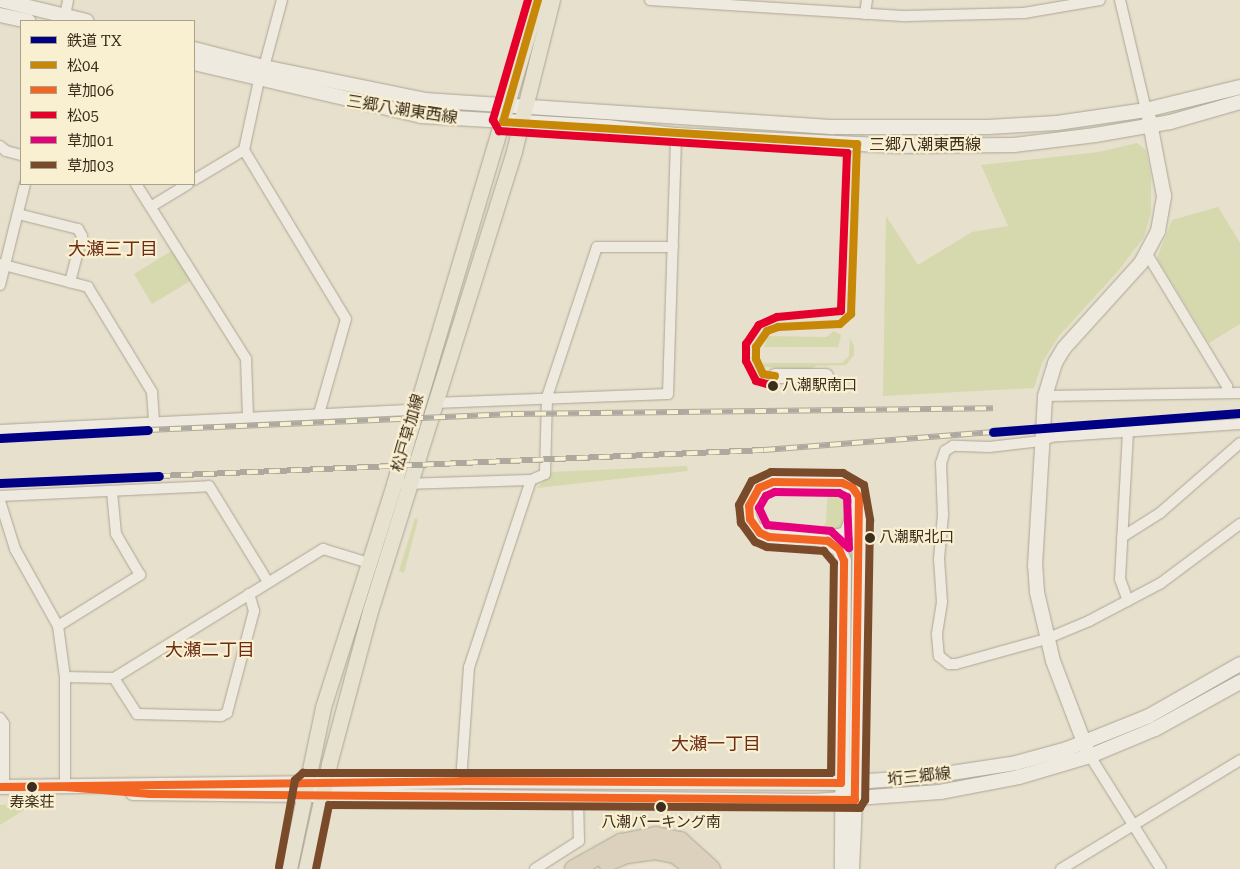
<!DOCTYPE html>
<meta charset="utf-8">
<style>
body{margin:0}
#map{position:relative;width:1240px;height:869px;overflow:hidden;background:#e7e0cc;font-family:"Roboto Serif","Noto Sans JP",serif}
div>[style]{position:absolute}
[style*='--x']{left:calc(var(--x)*1px);top:calc(var(--y)*1px);width:calc(var(--w)*1px);rotate:calc(var(--a)*1deg)}
.green>*{inset:0;background:#d6d8ad}
.roads{filter:drop-shadow(0 0 1px #aca596) drop-shadow(0 0 1px #aca596)}
.street>*{height:10px;margin:-5px;padding:0 5px;transform-origin:5px;border-radius:5px;background:#efeadf}
.secondary>*{height:14px;margin:-7px;padding:0 7px;transform-origin:7px;border-radius:7px;background:#efeadf}
.primary>*{height:15px;margin:-7.5px;padding:0 7.5px;transform-origin:7.5px;border-radius:7.5px;background:#e7e1cf}
.highway>*{height:18px;margin:-9px;padding:0 9px;transform-origin:9px;border-radius:9px;background:#dbd1bc}
.rail>*{height:5.5px;margin-top:-2.75px;transform-origin:0;background:repeating-linear-gradient(90deg,#f9efd1 0 11px,#aea99f 0 22px);box-sizing:border-box;border-block:1px solid #aea99f}
.bus-1>*{height:8px;margin:-4px;padding:0 4px;transform-origin:4px;border-radius:4px;background:#c88807}
.bus-2>*{height:8px;margin:-4px;padding:0 4px;transform-origin:4px;border-radius:4px;background:#f26522}
.bus-3>*{height:8px;margin:-4px;padding:0 4px;transform-origin:4px;border-radius:4px;background:#e4002b}
.bus-4>*{height:8px;margin:-4px;padding:0 4px;transform-origin:4px;border-radius:4px;background:#e5007d}
.bus-5>*{height:8px;margin:-4px;padding:0 4px;transform-origin:4px;border-radius:4px;background:#7a4b2a}
.rail-1>*{height:9px;margin:-4.5px;padding:0 4.5px;transform-origin:4.5px;border-radius:4.5px;background:#000084}
.dots>*{width:14px;height:14px;translate:-50% -50%;box-sizing:border-box;border:2px solid #f9efd1;border-radius:50%}
span{translate:-50% -50%;white-space:nowrap;text-align:center;line-height:1.15;-webkit-text-stroke:4.5px #f9efd1;paint-order:stroke}
.bus-label{font-size:15px;color:#3c2d1c}
.left{translate:0 -50%;text-align:left}
.street-label{font-size:16px;color:#3c2d1c}
.neighbourhood-label{font-size:18px;color:#6e2c16}
.legend{position:absolute;left:20px;top:20px;width:175px;height:165px;box-sizing:border-box;background:#f9efd1;border:1px solid #ada189;margin:0;padding:6px 9px;list-style:none;font-size:15px;color:#3c2d1c}
.legend li{display:flex;align-items:center;gap:10px;height:25px}
.legend b{width:25px;border:1px solid #ada189}
</style>
<div id="map">
<div class="green">
<div style="clip-path:polygon(1137px 143px,1146px 150px,1151px 176px,1151px 213px,1144px 237px,1119px 270px,1058px 337px,1042px 363px,1034px 388px,883px 396px,886px 216px,918px 265px,972px 232px,1008px 226px,981px 165px,1099px 152px)"></div>
<div style="clip-path:polygon(1218px 207px,1240px 243px,1240px 324px,1209px 343px,1157px 258px,1172px 220px)"></div>
<div style="clip-path:polygon(173px 250px,192px 280px,152px 304px,134px 274px)"></div>
<div style="clip-path:polygon(834px 331px,841px 335px,838px 347px,764px 347px,768px 336px,826px 337px)"></div>
<div style="clip-path:polygon(850px 338px,854px 346px,854px 355px,846px 365px,816px 366px,809px 370px,764px 367px,763px 363px,842px 363px,849px 356px)"></div>
<div style="clip-path:polygon(687px 466px,688px 471px,537px 488px,552px 472px)"></div>
<div style="clip-path:polygon(828px 489px,839px 492px,848px 501px,850px 507px,844px 527px,831px 533px,767px 528px,823px 527px,826px 522px)"></div>
<div style="clip-path:polygon(415px 518px,418px 520px,404px 573px,399px 571px)"></div>
<div style="clip-path:polygon(849px 540px,852px 541px,849px 660px,848px 553px,844px 544px)"></div>
<div style="clip-path:polygon(0 805px,32px 805px,0 825px)"></div>
</div>
<div class="roads">
<div class="street">
<div style="--x:650;--y:0;--w:257;--a:3.6"></div>
<div style="--x:907;--y:16;--w:117;--a:-1.5"></div>
<div style="--x:1024;--y:13;--w:77;--a:-9.7"></div>
<div style="--x:1120;--y:0;--w:113;--a:76.7"></div>
<div style="--x:865;--y:14;--w:14;--a:-82"></div>
<div style="--x:64;--y:21;--w:21;--a:-79"></div>
<div style="--x:264;--y:67;--w:69;--a:-75"></div>
<div style="--x:259;--y:80;--w:72;--a:102.1"></div>
<div style="--x:244;--y:150;--w:197;--a:58.9"></div>
<div style="--x:346;--y:319;--w:99;--a:105.9"></div>
<div style="--x:0;--y:146;--w:8;--a:40"></div>
<div style="--x:6;--y:151;--w:16;--a:15"></div>
<div style="--x:194;--y:180;--w:58;--a:-31"></div>
<div style="--x:136;--y:184;--w:207;--a:57.8"></div>
<div style="--x:246;--y:359;--w:58;--a:88"></div>
<div style="--x:152;--y:206;--w:42;--a:-31.4"></div>
<div style="--x:18;--y:214;--w:62;--a:14"></div>
<div style="--x:78;--y:229;--w:8;--a:60"></div>
<div style="--x:82;--y:236;--w:48;--a:104.6"></div>
<div style="--x:1147;--y:254;--w:154;--a:58.8"></div>
<div style="--x:1227;--y:386;--w:7;--a:82"></div>
<div style="--x:0;--y:264;--w:91;--a:14.6"></div>
<div style="--x:88;--y:287;--w:123;--a:58.6"></div>
<div style="--x:152;--y:392;--w:29;--a:86"></div>
<div style="--x:0;--y:285;--w:104;--a:-76.1"></div>
<div style="--x:1045;--y:396;--w:195;--a:-0.9"></div>
<div style="--x:434;--y:403;--w:234;--a:-2.2"></div>
<div style="--x:668;--y:394;--w:259;--a:-88.2"></div>
<div style="--x:1240;--y:424;--w:189;--a:176.1"></div>
<div style="--x:1051;--y:437;--w:11;--a:158"></div>
<div style="--x:1041;--y:441;--w:52;--a:173.4"></div>
<div style="--x:989;--y:447;--w:36;--a:-178"></div>
<div style="--x:953;--y:446;--w:9;--a:148"></div>
<div style="--x:945;--y:451;--w:13;--a:108"></div>
<div style="--x:941;--y:463;--w:52;--a:87.8"></div>
<div style="--x:943;--y:515;--w:44;--a:95.2"></div>
<div style="--x:939;--y:559;--w:43;--a:86"></div>
<div style="--x:942;--y:602;--w:33;--a:99"></div>
<div style="--x:937;--y:635;--w:21;--a:85"></div>
<div style="--x:939;--y:656;--w:13;--a:39"></div>
<div style="--x:949;--y:664;--w:7;--a:0"></div>
<div style="--x:956;--y:664;--w:93;--a:-15.5"></div>
<div style="--x:1046;--y:639;--w:47;--a:-22.7"></div>
<div style="--x:1089;--y:621;--w:81;--a:-27.8"></div>
<div style="--x:1161;--y:583;--w:99;--a:-36.8"></div>
<div style="--x:0;--y:430;--w:414;--a:-2.8"></div>
<div style="--x:1128;--y:432;--w:147;--a:93.1"></div>
<div style="--x:1120;--y:579;--w:23;--a:70"></div>
<div style="--x:531;--y:480;--w:15;--a:-23"></div>
<div style="--x:545;--y:474;--w:77;--a:-88.5"></div>
<div style="--x:547;--y:397;--w:158;--a:-71.6"></div>
<div style="--x:597;--y:247;--w:76;--a:0"></div>
<div style="--x:404;--y:484;--w:127;--a:-1.8"></div>
<div style="--x:531;--y:480;--w:197;--a:108.3"></div>
<div style="--x:469;--y:667;--w:114;--a:94"></div>
<div style="--x:0;--y:496;--w:209;--a:-2.7"></div>
<div style="--x:209;--y:486;--w:113;--a:58.4"></div>
<div style="--x:0;--y:501;--w:50;--a:72.6"></div>
<div style="--x:15;--y:549;--w:88;--a:60.8"></div>
<div style="--x:58;--y:626;--w:51;--a:82.2"></div>
<div style="--x:65;--y:677;--w:110;--a:90"></div>
<div style="--x:1122;--y:537;--w:45;--a:-32.3"></div>
<div style="--x:1160;--y:513;--w:106;--a:-41.2"></div>
<div style="--x:58;--y:626;--w:97;--a:-31.9"></div>
<div style="--x:140;--y:575;--w:48;--a:-120.3"></div>
<div style="--x:116;--y:534;--w:42;--a:-95.4"></div>
<div style="--x:65;--y:677;--w:49;--a:1.2"></div>
<div style="--x:114;--y:678;--w:246;--a:-31.7"></div>
<div style="--x:323;--y:549;--w:48;--a:16.9"></div>
<div style="--x:114;--y:678;--w:43;--a:57.4"></div>
<div style="--x:137;--y:714;--w:84;--a:1.4"></div>
<div style="--x:221;--y:716;--w:7;--a:-27"></div>
<div style="--x:227;--y:713;--w:106;--a:-75.2"></div>
<div style="--x:254;--y:611;--w:18;--a:-106"></div>
<div style="--x:0;--y:718;--w:7;--a:56"></div>
<div style="--x:4;--y:724;--w:63;--a:90"></div>
<div style="--x:1090;--y:756;--w:133;--a:57.9"></div>
<div style="--x:535;--y:869;--w:52;--a:-32.5"></div>
<div style="--x:579;--y:841;--w:44;--a:-91.3"></div>
<div style="--x:1061;--y:869;--w:210;--a:-31.3"></div>
</div>
<div class="secondary">
<div style="--x:0;--y:0;--w:89;--a:13.7"></div>
<div style="--x:0;--y:15;--w:29;--a:12"></div>
<div style="--x:194;--y:49;--w:72;--a:14.4"></div>
<div style="--x:264;--y:67;--w:164;--a:11.6"></div>
<div style="--x:425;--y:100;--w:410;--a:3.8"></div>
<div style="--x:834;--y:127;--w:154;--a:0"></div>
<div style="--x:988;--y:127;--w:69;--a:-3.3"></div>
<div style="--x:1057;--y:123;--w:90;--a:-8.3"></div>
<div style="--x:1146;--y:110;--w:97;--a:-13.7"></div>
<div style="--x:194;--y:63;--w:233;--a:13.1"></div>
<div style="--x:421;--y:116;--w:186;--a:3.4"></div>
<div style="--x:607;--y:127;--w:69;--a:6.6"></div>
<div style="--x:676;--y:135;--w:224;--a:2.8"></div>
<div style="--x:900;--y:146;--w:114;--a:-0.5"></div>
<div style="--x:1014;--y:145;--w:82;--a:-7"></div>
<div style="--x:1095;--y:135;--w:76;--a:-9.8"></div>
<div style="--x:1170;--y:122;--w:73;--a:-15.9"></div>
<div style="--x:775;--y:376;--w:51;--a:0"></div>
<div style="--x:820;--y:540;--w:21;--a:25"></div>
<div style="--x:839;--y:549;--w:13;--a:67"></div>
<div style="--x:844;--y:561;--w:308;--a:90.4"></div>
<div style="--x:1087;--y:750;--w:95;--a:-110.9"></div>
<div style="--x:1053;--y:661;--w:71;--a:-103.1"></div>
<div style="--x:1037;--y:592;--w:26;--a:-94"></div>
<div style="--x:1035;--y:566;--w:170;--a:-86.6"></div>
<div style="--x:1045;--y:396;--w:34;--a:-73"></div>
<div style="--x:1055;--y:363;--w:17;--a:-59"></div>
<div style="--x:1064;--y:348;--w:115;--a:-47.8"></div>
<div style="--x:1141;--y:263;--w:36;--a:-62"></div>
<div style="--x:1158;--y:231;--w:36;--a:-80"></div>
<div style="--x:1164;--y:196;--w:79;--a:-100.9"></div>
<div style="--x:0;--y:787;--w:461;--a:-0.7"></div>
<div style="--x:461;--y:781;--w:380;--a:0.3"></div>
<div style="--x:841;--y:783;--w:84;--a:-4.1"></div>
<div style="--x:925;--y:777;--w:92;--a:-8.7"></div>
<div style="--x:1016;--y:763;--w:53;--a:-15.4"></div>
<div style="--x:1067;--y:749;--w:88;--a:-21.9"></div>
<div style="--x:1149;--y:716;--w:105;--a:-29.7"></div>
<div style="--x:133;--y:793;--w:681;--a:0.67"></div>
<div style="--x:814;--y:801;--w:126;--a:-4.1"></div>
<div style="--x:940;--y:792;--w:80;--a:-10.8"></div>
<div style="--x:1019;--y:777;--w:74;--a:-16.5"></div>
<div style="--x:1090;--y:756;--w:70;--a:-22.6"></div>
<div style="--x:1155;--y:729;--w:97;--a:-28.9"></div>
<div style="--x:852;--y:869;--w:87;--a:-87.4"></div>
<div style="--x:856;--y:782;--w:262;--a:-89.1"></div>
<div style="--x:860;--y:520;--w:16;--a:-94"></div>
<div style="--x:859;--y:504;--w:7;--a:-90"></div>
<div style="--x:859;--y:497;--w:12;--a:-125"></div>
<div style="--x:852;--y:487;--w:11;--a:-158"></div>
<div style="--x:842;--y:483;--w:69;--a:-179.2"></div>
<div style="--x:773;--y:482;--w:22;--a:150"></div>
<div style="--x:754;--y:493;--w:21;--a:107"></div>
<div style="--x:748;--y:513;--w:16;--a:68"></div>
<div style="--x:754;--y:528;--w:17;--a:31"></div>
<div style="--x:769;--y:537;--w:57;--a:2"></div>
<div style="--x:826;--y:539;--w:21;--a:-14"></div>
<div style="--x:846;--y:534;--w:33;--a:-67"></div>
</div>
<div class="primary">
<div style="--x:289;--y:869;--w:166;--a:-78.1"></div>
<div style="--x:323;--y:707;--w:234;--a:-72.3"></div>
<div style="--x:394;--y:484;--w:505;--a:-73.43"></div>
<div style="--x:306;--y:869;--w:107;--a:-77.6"></div>
<div style="--x:329;--y:764;--w:158;--a:-75"></div>
<div style="--x:370;--y:611;--w:482;--a:-72.6"></div>
<div style="--x:514;--y:151;--w:156;--a:-75.9"></div>
</div>
<div class="highway">
<div style="--x:607;--y:862;--w:22;--a:-22"></div>
<div style="--x:627;--y:854;--w:27;--a:-8"></div>
<div style="--x:654;--y:850;--w:21;--a:11"></div>
<div style="--x:675;--y:854;--w:24;--a:38"></div>
<div style="--x:574;--y:869;--w:54;--a:-29"></div>
<div style="--x:621;--y:843;--w:36;--a:-11"></div>
<div style="--x:656;--y:836;--w:25;--a:12"></div>
<div style="--x:680;--y:841;--w:42;--a:42.1"></div>
</div>
</div>
<div class="rail">
<div style="--x:148;--y:430;--w:365;--a:-2.5"></div>
<div style="--x:513;--y:414;--w:480;--a:-0.7"></div>
<div style="--x:159;--y:476;--w:606;--a:-2.46"></div>
<div style="--x:764;--y:450;--w:230;--a:-4.5"></div>
</div>
<div class="bus-1">
<div style="--x:503;--y:122;--w:355;--a:3.6"></div>
<div style="--x:503;--y:122;--w:127;--a:-74"></div>
<div style="--x:775;--y:376;--w:12;--a:-171"></div>
<div style="--x:763;--y:374;--w:17;--a:-115"></div>
<div style="--x:756;--y:359;--w:12;--a:-90"></div>
<div style="--x:756;--y:347;--w:19;--a:-55"></div>
<div style="--x:767;--y:331;--w:12;--a:-20"></div>
<div style="--x:778;--y:327;--w:62;--a:-2.8"></div>
<div style="--x:840;--y:324;--w:15;--a:-42"></div>
<div style="--x:851;--y:314;--w:170;--a:-88"></div>
</div>
<div class="bus-2">
<div style="--x:773;--y:482;--w:69;--a:0.8"></div>
<div style="--x:842;--y:483;--w:11;--a:22"></div>
<div style="--x:852;--y:487;--w:12;--a:55"></div>
<div style="--x:859;--y:497;--w:303;--a:90.8"></div>
<div style="--x:855;--y:800;--w:705;--a:-179.51"></div>
<div style="--x:150;--y:794;--w:85;--a:-175.3"></div>
<div style="--x:65;--y:787;--w:65;--a:180"></div>
<div style="--x:0;--y:787;--w:461;--a:-0.7"></div>
<div style="--x:461;--y:781;--w:380;--a:0.3"></div>
<div style="--x:841;--y:783;--w:222;--a:-89.2"></div>
<div style="--x:844;--y:561;--w:13;--a:-113"></div>
<div style="--x:839;--y:549;--w:14;--a:-144"></div>
<div style="--x:828;--y:541;--w:59;--a:-176.1"></div>
<div style="--x:769;--y:537;--w:10;--a:-156"></div>
<div style="--x:760;--y:533;--w:17;--a:-126"></div>
<div style="--x:750;--y:519;--w:13;--a:-94"></div>
<div style="--x:749;--y:506;--w:21;--a:-61"></div>
<div style="--x:759;--y:488;--w:15;--a:-23"></div>
</div>
<div class="bus-3">
<div style="--x:528;--y:0;--w:125;--a:106.3"></div>
<div style="--x:493;--y:120;--w:13;--a:61"></div>
<div style="--x:499;--y:131;--w:349;--a:3.6"></div>
<div style="--x:847;--y:153;--w:158;--a:92.2"></div>
<div style="--x:841;--y:311;--w:64;--a:174.6"></div>
<div style="--x:777;--y:317;--w:20;--a:156"></div>
<div style="--x:759;--y:325;--w:23;--a:124"></div>
<div style="--x:746;--y:344;--w:17;--a:90"></div>
<div style="--x:746;--y:361;--w:22;--a:63"></div>
<div style="--x:756;--y:381;--w:18;--a:16"></div>
</div>
<div class="bus-4">
<div style="--x:775;--y:492;--w:64;--a:0.9"></div>
<div style="--x:839;--y:493;--w:9;--a:27"></div>
<div style="--x:847;--y:497;--w:51;--a:87.8"></div>
<div style="--x:849;--y:548;--w:25;--a:-137"></div>
<div style="--x:831;--y:531;--w:64;--a:-174.6"></div>
<div style="--x:767;--y:525;--w:19;--a:-115"></div>
<div style="--x:759;--y:508;--w:14;--a:-60"></div>
<div style="--x:766;--y:496;--w:10;--a:-24"></div>
</div>
<div class="bus-5">
<div style="--x:279;--y:867;--w:88;--a:-79.6"></div>
<div style="--x:295;--y:780;--w:11;--a:-41"></div>
<div style="--x:303;--y:773;--w:528;--a:0"></div>
<div style="--x:831;--y:773;--w:210;--a:-89.2"></div>
<div style="--x:834;--y:563;--w:16;--a:-130"></div>
<div style="--x:824;--y:551;--w:57;--a:-176"></div>
<div style="--x:767;--y:547;--w:13;--a:-157"></div>
<div style="--x:755;--y:542;--w:24;--a:-126"></div>
<div style="--x:741;--y:523;--w:18;--a:-96"></div>
<div style="--x:739;--y:505;--w:27;--a:-62"></div>
<div style="--x:752;--y:481;--w:21;--a:-25"></div>
<div style="--x:771;--y:472;--w:72;--a:0.8"></div>
<div style="--x:843;--y:473;--w:24;--a:30"></div>
<div style="--x:864;--y:485;--w:36;--a:80"></div>
<div style="--x:870;--y:520;--w:280;--a:91"></div>
<div style="--x:865;--y:800;--w:9;--a:122"></div>
<div style="--x:860;--y:808;--w:531;--a:-179.68"></div>
<div style="--x:329;--y:805;--w:65;--a:101.5"></div>
</div>
<div class="rail-1">
<div style="--x:993;--y:432;--w:248;--a:-4.4"></div>
<div style="--x:0;--y:438;--w:148;--a:-3.1"></div>
<div style="--x:0;--y:483;--w:159;--a:-2.5"></div>
</div>
<div class="dots">
<div style="left:773px;top:386px;background:#3c2d1c"></div>
<div style="left:870px;top:538px;background:#3c2d1c"></div>
<div style="left:32px;top:787px;background:#3c2d1c"></div>
<div style="left:661px;top:807px;background:#3c2d1c"></div>
</div>
<div class="bus-label">
<span class="left" style="left:782px;top:386px">八潮駅南口</span>
<span class="left" style="left:879px;top:538px">八潮駅北口</span>
<span style="left:32px;top:803px">寿楽荘</span>
<span style="left:661px;top:823px">八潮パーキング南</span>
</div>
<div class="street-label">
<span style="left:402px;top:110px;rotate:9deg">三郷八潮東西線</span>
<span style="left:925px;top:145px">三郷八潮東西線</span>
<span style="left:408px;top:433px;rotate:-74deg">松戸草加線</span>
<span style="left:919px;top:777px;rotate:-6deg">垳三郷線</span>
</div>
<div class="neighbourhood-label">
<span style="left:113px;top:249px">大瀬三丁目</span>
<span style="left:210px;top:650px">大瀬二丁目</span>
<span style="left:716px;top:744px">大瀬一丁目</span>
</div>
<ul class="legend">
<li><b style="height:6px;background:#000084"></b>鉄道 TX</li>
<li><b style="height:6px;background:#c88807"></b>松04</li>
<li><b style="height:6px;background:#f26522"></b>草加06</li>
<li><b style="height:6px;background:#e4002b"></b>松05</li>
<li><b style="height:6px;background:#e5007d"></b>草加01</li>
<li><b style="height:6px;background:#7a4b2a"></b>草加03</li>
</ul>
</div>
